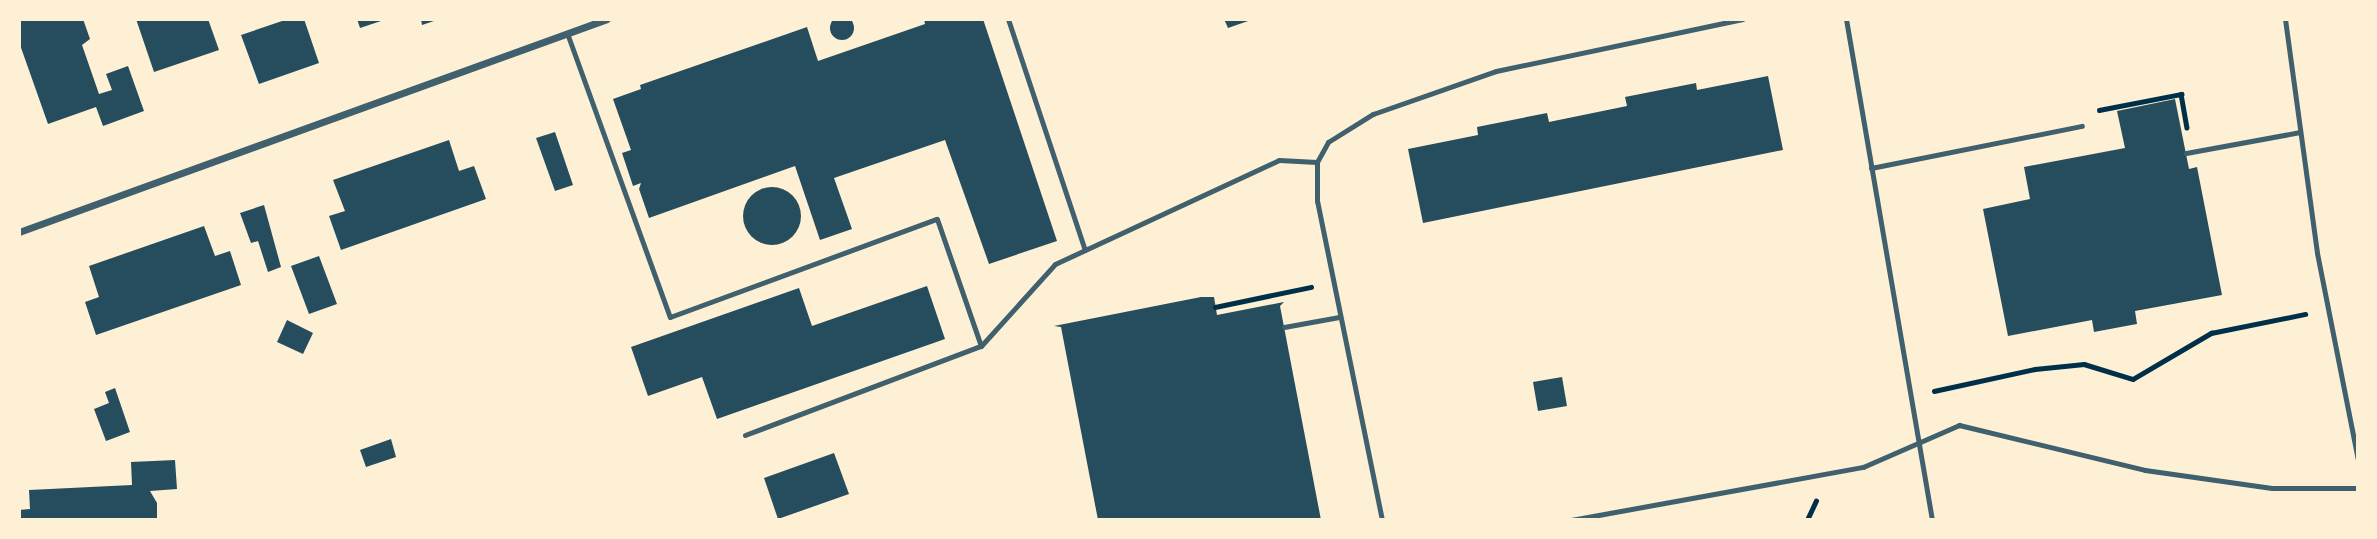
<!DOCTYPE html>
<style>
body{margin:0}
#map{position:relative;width:2377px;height:539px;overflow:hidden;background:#fdf0d5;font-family:Arial,sans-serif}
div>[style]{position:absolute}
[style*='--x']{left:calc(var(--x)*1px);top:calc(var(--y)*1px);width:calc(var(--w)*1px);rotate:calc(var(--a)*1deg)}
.building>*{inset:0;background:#264d5e}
.round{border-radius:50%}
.path>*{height:4.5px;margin:-2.25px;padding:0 2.25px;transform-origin:2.25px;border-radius:2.25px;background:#003049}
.service>*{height:5px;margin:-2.5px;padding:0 2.5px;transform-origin:2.5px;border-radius:2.5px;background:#3f606c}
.minor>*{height:7px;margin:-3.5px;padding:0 3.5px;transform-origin:3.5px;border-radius:3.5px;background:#3f606c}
span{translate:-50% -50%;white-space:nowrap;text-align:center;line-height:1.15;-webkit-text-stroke:7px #fdf0d5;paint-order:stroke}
.frame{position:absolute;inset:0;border:21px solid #fdf0d5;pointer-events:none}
</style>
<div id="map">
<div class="building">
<div class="round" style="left:830px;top:16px;width:24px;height:24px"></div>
<div style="clip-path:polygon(19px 19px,83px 19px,90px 39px,82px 45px,99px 94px,112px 90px,106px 74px,128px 66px,144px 111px,103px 126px,96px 107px,48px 124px,19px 42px)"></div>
<div style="clip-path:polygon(136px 19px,208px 19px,219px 50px,154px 72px)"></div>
<div style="clip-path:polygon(288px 19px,304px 19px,319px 63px,259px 84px,241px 35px)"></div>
<div style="clip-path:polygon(357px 19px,384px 19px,384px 20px,360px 28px)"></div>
<div style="clip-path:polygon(421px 19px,437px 19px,437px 20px,422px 25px)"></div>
<div style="clip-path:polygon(924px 19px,983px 19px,1057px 241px,989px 264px,945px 140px,834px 178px,852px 229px,820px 240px,795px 166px,649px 218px,639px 189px,641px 183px,633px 186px,622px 153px,631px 150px,613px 99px,641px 89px,640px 85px,807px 27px,818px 61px,925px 24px)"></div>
<div style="clip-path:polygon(1224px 19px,1251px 19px,1251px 20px,1228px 28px)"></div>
<div style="clip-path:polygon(1768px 76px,1783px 150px,1423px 223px,1408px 149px,1478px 135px,1477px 127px,1547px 113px,1549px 122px,1627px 106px,1625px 97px,1696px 83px,1697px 90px)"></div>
<div style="clip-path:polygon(2175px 99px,2189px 169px,2197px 167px,2222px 295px,2135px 311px,2137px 324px,2126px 326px,2094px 332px,2092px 320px,2008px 336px,1983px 209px,2030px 199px,2024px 167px,2125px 148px,2117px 111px)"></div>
<div style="clip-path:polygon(555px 132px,573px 185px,555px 191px,536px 138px)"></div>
<div style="clip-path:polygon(449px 140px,459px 171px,474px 166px,486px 199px,341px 250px,329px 216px,345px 211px,333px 180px)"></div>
<div class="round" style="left:743px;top:187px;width:58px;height:58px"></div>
<div style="clip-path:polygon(264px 205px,281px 267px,268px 272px,258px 241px,251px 243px,240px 213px)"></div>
<div style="clip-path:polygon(204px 226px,215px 256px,230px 251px,241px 285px,96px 335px,85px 302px,99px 297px,89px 266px)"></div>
<div style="clip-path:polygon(319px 256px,337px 304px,309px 314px,291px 266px)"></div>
<div style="clip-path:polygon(927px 286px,945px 339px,717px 419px,702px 377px,648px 396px,631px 347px,799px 288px,812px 326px)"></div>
<div style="clip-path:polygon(1201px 297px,1214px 297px,1217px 315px,1284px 302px,1280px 306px,1321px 520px,1098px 520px,1061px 327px,1054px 326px)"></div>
<div style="clip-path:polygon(287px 320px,313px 333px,303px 354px,277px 342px)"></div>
<div style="clip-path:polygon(1562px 377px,1567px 406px,1538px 411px,1533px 382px)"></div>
<div style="clip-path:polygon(115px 388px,130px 432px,106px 441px,94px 409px,109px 403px,105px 392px)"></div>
<div style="clip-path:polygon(391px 439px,396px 457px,366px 467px,360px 450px)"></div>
<div style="clip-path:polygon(834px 453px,849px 494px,778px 519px,764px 478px)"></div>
<div style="clip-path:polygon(175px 460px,177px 489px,150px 491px,157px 503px,157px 520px,19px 520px,19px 510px,30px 509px,29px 490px,132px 485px,131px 462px)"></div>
</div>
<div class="path">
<div style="--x:2099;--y:110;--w:84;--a:-11"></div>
<div style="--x:2181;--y:94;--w:34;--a:80"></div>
<div style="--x:1215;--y:307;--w:98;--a:-11.8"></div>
<div style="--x:1934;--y:391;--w:103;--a:-12.3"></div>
<div style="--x:2035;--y:369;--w:49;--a:-5.8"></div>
<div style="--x:2084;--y:364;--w:51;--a:17"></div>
<div style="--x:2133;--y:379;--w:91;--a:-30.5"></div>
<div style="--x:2211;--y:333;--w:96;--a:-11.4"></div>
<div style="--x:1807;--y:520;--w:21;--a:-65"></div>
</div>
<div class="service">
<div style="--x:1008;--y:19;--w:243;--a:71.6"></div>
<div style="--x:1846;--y:19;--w:508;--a:80.26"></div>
<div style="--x:2285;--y:19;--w:236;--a:82.2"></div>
<div style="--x:2317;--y:253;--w:211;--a:78.8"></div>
<div style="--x:567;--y:33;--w:302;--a:70.1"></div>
<div style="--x:670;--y:317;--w:284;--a:-20.2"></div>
<div style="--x:937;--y:219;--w:134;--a:70.9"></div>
<div style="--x:2186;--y:153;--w:116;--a:-10.4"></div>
<div style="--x:1871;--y:168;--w:215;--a:-11.3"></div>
<div style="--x:1284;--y:327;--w:56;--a:-10.3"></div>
<div style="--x:745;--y:435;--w:252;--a:-20.7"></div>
<div style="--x:981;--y:346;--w:110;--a:-47.9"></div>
<div style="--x:1055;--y:264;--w:247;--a:-24.9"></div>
<div style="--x:1279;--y:160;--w:38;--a:3"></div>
<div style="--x:1382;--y:520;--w:326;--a:-101.5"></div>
<div style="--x:1317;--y:201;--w:39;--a:-90"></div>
<div style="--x:1317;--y:162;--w:23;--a:-61"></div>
<div style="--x:1328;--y:142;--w:53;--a:-31.9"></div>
<div style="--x:1373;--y:114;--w:130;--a:-19.3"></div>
<div style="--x:1496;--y:71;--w:252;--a:-11.9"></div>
<div style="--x:1571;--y:520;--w:297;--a:-10.3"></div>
<div style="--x:1863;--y:467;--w:105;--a:-23.6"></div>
<div style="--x:1959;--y:425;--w:191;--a:13.6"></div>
<div style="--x:2145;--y:470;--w:128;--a:8.1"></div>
<div style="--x:2272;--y:488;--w:86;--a:0"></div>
</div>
<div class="minor">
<div style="--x:19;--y:232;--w:625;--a:-19.91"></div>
</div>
<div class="frame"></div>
</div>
